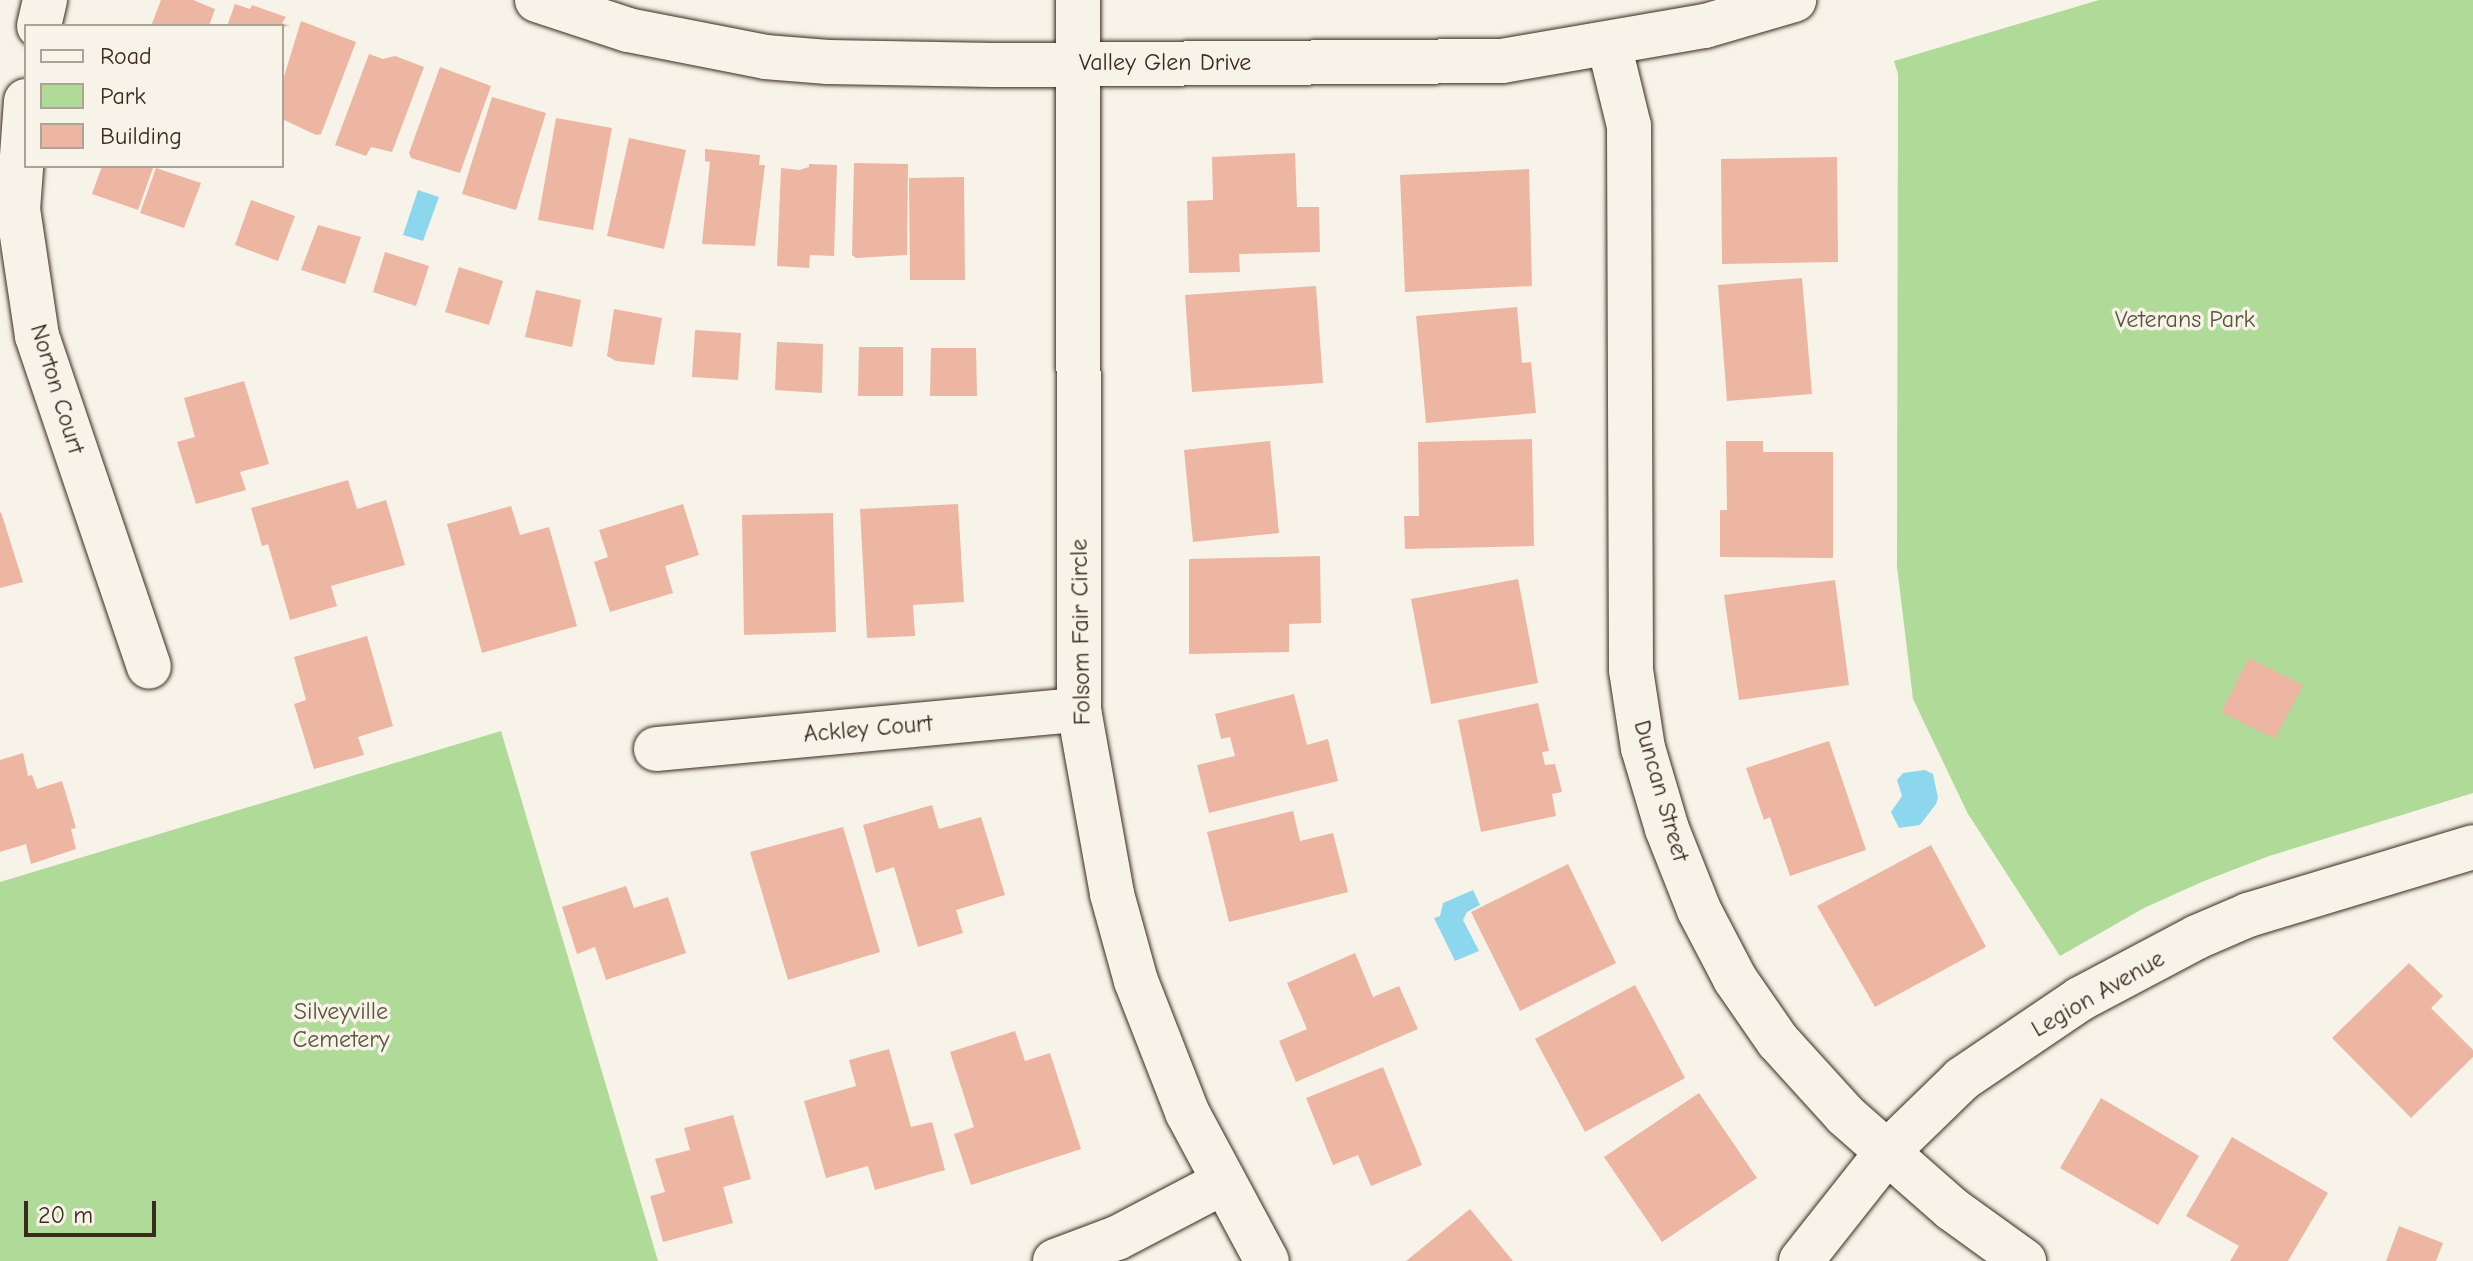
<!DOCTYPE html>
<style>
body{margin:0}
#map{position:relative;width:2473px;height:1261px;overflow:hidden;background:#f7f3e8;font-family:"Comic Neue",sans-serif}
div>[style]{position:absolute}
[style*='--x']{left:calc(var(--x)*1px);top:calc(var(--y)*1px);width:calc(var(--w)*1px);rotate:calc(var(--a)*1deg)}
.green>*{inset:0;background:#afda98}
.water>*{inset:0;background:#8dd7ee}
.building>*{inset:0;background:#edb6a3}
.roads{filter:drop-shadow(0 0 2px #3b2a1e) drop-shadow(0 0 2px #3b2a1e)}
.street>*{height:44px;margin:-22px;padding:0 22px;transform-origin:22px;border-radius:22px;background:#f7f3e8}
span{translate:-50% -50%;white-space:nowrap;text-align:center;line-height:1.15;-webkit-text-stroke:7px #f7f3e8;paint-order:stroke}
.street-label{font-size:24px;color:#3b2a1e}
.park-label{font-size:24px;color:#58563c}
.legend{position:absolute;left:24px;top:24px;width:260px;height:144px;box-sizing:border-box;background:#f7f3e8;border:2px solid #aca397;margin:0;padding:10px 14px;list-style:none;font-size:24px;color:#3b2a1e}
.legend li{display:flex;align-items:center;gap:16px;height:40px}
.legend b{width:40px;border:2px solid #aca397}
.scale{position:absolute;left:24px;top:1201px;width:132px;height:36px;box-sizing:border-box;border:4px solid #3b2a1e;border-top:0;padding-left:10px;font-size:24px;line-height:28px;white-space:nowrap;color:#3b2a1e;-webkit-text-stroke:6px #f7f3e8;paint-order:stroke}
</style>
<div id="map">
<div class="green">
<div style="clip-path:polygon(2099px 0,2473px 0,2473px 793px,2269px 856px,2204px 881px,2144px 908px,2060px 956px,1968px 814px,1913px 699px,1897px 566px,1898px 74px,1894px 61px)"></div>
<div style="clip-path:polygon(501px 731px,658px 1261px,0 1261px,0 882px)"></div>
</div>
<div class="water">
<div style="clip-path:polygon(418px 190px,439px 197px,423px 241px,403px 235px)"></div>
<div style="clip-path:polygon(1925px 770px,1933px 774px,1938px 798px,1936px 804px,1920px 825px,1899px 828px,1891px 812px,1902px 796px,1897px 780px,1903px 773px)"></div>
<div style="clip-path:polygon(1473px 890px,1480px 905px,1467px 912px,1463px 920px,1479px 951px,1455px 961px,1434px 918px,1440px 916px,1443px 903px)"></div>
</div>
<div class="building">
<div style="clip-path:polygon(161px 0,193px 0,215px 9px,209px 26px,151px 26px)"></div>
<div style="clip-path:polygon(235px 4px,250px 9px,252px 5px,286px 17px,282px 23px,290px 26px,285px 26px,282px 33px,282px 26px,227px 26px)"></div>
<div style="clip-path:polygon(301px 21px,356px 42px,321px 134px,316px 135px,282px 119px,282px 83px)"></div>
<div style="clip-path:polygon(369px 54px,383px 59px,395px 56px,424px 67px,392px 152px,371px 147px,366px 156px,335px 145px)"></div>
<div style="clip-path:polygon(440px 67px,491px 86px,460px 173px,411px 158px,409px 153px)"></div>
<div style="clip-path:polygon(492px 97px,546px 113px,516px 210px,462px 194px)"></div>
<div style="clip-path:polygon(556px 118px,612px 128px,593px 230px,538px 220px)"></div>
<div style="clip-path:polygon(629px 138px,686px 150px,664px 249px,607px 236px)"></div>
<div style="clip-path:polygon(705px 149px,760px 155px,759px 165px,765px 165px,755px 246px,702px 244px,710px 162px,705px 161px)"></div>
<div style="clip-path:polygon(1295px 153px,1297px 207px,1319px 207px,1320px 252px,1239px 254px,1240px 272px,1189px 273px,1187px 201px,1213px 200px,1212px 157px)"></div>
<div style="clip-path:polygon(1837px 157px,1838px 262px,1722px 264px,1721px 159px)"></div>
<div style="clip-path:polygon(854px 163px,908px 164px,907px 255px,856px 258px,852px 255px)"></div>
<div style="clip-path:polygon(809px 164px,837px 165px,834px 256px,810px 255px,809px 268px,777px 266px,781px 168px,799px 170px,809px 167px)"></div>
<div style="clip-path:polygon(102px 166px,153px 168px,138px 210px,92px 194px)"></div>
<div style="clip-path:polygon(156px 168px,201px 183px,184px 228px,140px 213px)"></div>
<div style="clip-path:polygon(1529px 169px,1532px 286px,1405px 292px,1400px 175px)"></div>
<div style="clip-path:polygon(964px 177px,965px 280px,910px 280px,909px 178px)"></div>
<div style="clip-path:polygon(251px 200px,295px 216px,278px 261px,235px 245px)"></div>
<div style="clip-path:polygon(318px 225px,361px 237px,345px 284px,301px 270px)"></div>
<div style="clip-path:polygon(385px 252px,429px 266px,416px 306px,373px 292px)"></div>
<div style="clip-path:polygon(459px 267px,503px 281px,489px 325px,445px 312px)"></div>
<div style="clip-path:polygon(1802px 278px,1812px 394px,1727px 401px,1718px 285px)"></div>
<div style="clip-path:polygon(1316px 286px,1323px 383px,1192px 392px,1185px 295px)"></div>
<div style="clip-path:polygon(536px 290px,581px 300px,572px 347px,525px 337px)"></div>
<div style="clip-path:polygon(1517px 307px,1522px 363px,1531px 362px,1536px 413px,1426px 423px,1416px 316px)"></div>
<div style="clip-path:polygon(614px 309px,662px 318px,654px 365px,616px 361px,607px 356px)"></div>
<div style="clip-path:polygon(695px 330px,741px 333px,738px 380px,692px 377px)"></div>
<div style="clip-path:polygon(777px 342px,823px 344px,822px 393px,775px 390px)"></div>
<div style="clip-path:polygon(859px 347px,903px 347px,903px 396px,858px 396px)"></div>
<div style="clip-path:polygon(931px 348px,976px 348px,977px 396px,930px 396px)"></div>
<div style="clip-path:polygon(244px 381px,269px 464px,240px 472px,246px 490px,196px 504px,177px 442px,195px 437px,184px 398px)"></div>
<div style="clip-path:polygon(1532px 439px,1534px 546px,1405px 549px,1404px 516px,1419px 516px,1418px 442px)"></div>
<div style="clip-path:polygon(1270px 441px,1279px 533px,1193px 542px,1184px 450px)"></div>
<div style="clip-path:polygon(1726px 441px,1763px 441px,1763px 452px,1833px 452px,1833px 558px,1720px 557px,1720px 510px,1727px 510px)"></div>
<div style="clip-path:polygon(348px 480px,357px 509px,386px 500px,405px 565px,331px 586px,337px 606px,290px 620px,268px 544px,262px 546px,251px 508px)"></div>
<div style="clip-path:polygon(683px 504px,699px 555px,665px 566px,673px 593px,610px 612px,594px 562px,608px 557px,599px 530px)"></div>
<div style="clip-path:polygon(958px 504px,964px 602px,913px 605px,915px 636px,867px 638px,860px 509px)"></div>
<div style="clip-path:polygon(511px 506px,520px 535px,549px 527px,577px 626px,482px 653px,447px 524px)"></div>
<div style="clip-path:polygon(1px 512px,23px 582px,0 588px,0 513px)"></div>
<div style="clip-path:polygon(833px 513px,836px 632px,744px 635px,742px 515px)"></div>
<div style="clip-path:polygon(1320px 556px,1321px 623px,1289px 624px,1289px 652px,1189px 654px,1189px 559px)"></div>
<div style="clip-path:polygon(1518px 579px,1538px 683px,1431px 704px,1411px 599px)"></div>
<div style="clip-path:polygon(1835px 580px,1849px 685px,1739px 700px,1724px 595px)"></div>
<div style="clip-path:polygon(367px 636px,393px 726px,358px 737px,364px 755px,314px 769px,294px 704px,306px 700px,294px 657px)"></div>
<div style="clip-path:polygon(2249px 658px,2303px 685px,2275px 739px,2221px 712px)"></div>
<div style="clip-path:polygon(1294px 694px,1307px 745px,1328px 739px,1338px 781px,1209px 813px,1197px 765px,1235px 756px,1230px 737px,1221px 739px,1215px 714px)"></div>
<div style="clip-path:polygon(1538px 703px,1549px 751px,1542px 752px,1545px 765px,1555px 764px,1562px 792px,1552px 794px,1556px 816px,1481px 832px,1458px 720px)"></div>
<div style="clip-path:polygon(1829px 741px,1866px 850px,1790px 876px,1770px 817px,1764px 820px,1746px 768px)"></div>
<div style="clip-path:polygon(23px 753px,28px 776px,32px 775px,37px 789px,62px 781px,76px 828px,71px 829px,76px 849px,31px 864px,26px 844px,0 852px,0 760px)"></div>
<div style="clip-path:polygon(932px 805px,939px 829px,981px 817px,1005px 895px,956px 910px,963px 933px,918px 947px,894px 867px,876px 873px,863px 825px)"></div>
<div style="clip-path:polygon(1293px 811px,1300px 841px,1333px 833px,1348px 892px,1229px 922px,1207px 832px)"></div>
<div style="clip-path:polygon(843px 827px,880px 952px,788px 980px,750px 852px)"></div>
<div style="clip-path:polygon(1931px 845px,1986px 947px,1875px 1007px,1817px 906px)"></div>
<div style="clip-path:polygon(1568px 864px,1616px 963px,1520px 1011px,1471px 912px)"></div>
<div style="clip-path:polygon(626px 886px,634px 908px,668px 897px,686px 953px,606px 980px,595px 947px,577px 954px,562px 907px)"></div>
<div style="clip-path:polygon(1355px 953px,1373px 997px,1399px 986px,1418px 1029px,1296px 1082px,1279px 1041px,1307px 1029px,1287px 983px)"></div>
<div style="clip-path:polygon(2409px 963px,2443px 996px,2431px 1008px,2473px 1050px,2473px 1057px,2411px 1118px,2332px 1038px)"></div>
<div style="clip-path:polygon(1635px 985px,1685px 1078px,1585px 1132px,1535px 1039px)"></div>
<div style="clip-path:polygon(1015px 1031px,1025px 1061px,1050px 1053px,1081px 1149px,971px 1185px,954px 1134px,974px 1127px,950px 1052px)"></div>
<div style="clip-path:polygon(889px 1049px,911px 1127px,932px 1122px,945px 1170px,875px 1190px,868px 1166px,826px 1178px,804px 1101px,856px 1086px,849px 1060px)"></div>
<div style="clip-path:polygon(1383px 1067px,1422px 1165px,1371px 1186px,1358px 1155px,1333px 1165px,1306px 1098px)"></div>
<div style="clip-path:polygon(1699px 1093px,1757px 1178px,1662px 1242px,1604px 1157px)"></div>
<div style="clip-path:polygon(2101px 1098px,2199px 1156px,2158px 1225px,2060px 1168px)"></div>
<div style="clip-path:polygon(733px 1115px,751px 1179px,723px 1187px,733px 1223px,663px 1242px,650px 1196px,665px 1192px,655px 1159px,690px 1150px,684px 1128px)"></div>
<div style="clip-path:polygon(2232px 1137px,2328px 1193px,2288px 1261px,2230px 1261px,2239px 1246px,2186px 1216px)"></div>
<div style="clip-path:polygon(1470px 1209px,1513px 1261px,1406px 1261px)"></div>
<div style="clip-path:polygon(2399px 1226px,2443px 1243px,2436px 1261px,2386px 1261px)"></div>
</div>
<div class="roads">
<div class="street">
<div style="--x:537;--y:0;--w:96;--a:18.2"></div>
<div style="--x:628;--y:30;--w:140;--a:11.1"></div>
<div style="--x:765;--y:57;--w:63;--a:4.5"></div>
<div style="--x:828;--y:62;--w:165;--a:1"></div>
<div style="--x:993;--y:65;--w:509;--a:-0.45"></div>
<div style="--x:1502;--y:61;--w:206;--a:-9.8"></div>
<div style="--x:1705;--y:26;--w:93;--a:-16.3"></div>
<div style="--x:1078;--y:0;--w:710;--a:89.92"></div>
<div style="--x:1079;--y:710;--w:187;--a:79.8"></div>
<div style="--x:1112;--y:894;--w:90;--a:74.6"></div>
<div style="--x:1136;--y:981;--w:141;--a:68.7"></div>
<div style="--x:1187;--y:1112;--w:169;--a:61.8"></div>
<div style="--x:39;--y:26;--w:27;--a:-77"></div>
<div style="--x:1609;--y:44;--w:84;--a:76.3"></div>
<div style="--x:1629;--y:126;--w:544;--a:89.79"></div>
<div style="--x:1631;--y:670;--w:79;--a:81.3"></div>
<div style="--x:1643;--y:748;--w:84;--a:73.5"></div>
<div style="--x:1667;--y:829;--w:87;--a:68.4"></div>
<div style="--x:1699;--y:910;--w:78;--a:62.4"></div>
<div style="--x:1735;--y:979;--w:75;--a:55.3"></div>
<div style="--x:1778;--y:1041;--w:100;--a:47.8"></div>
<div style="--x:1845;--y:1115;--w:142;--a:41.3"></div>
<div style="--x:1952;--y:1209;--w:89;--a:35.8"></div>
<div style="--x:26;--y:101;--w:108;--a:94.2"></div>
<div style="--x:18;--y:209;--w:128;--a:81.5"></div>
<div style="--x:37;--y:336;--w:349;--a:71.3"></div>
<div style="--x:656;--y:749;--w:425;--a:-5.3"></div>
<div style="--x:1055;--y:1261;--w:66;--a:-20.4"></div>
<div style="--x:1117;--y:1238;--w:119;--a:-27.6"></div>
<div style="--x:1801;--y:1261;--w:140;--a:-51.7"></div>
<div style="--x:1888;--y:1151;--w:103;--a:-44.2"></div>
<div style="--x:1962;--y:1079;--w:143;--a:-34.1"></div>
<div style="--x:2080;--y:999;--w:132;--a:-27.9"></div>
<div style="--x:2197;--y:937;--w:56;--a:-23.3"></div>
<div style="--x:2248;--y:915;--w:235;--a:-16.8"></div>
</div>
</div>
<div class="street-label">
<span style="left:1165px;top:63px">Valley Glen Drive</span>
<span style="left:57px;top:389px;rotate:73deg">Norton Court</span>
<span style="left:1081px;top:632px;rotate:-91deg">Folsom Fair Circle</span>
<span style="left:868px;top:729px;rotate:-5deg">Ackley Court</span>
<span style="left:1661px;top:791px;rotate:74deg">Duncan Street</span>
<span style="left:2098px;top:994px;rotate:-30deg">Legion Avenue</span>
</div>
<div class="park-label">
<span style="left:2185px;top:320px">Veterans Park</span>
<span style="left:341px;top:1026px">Silveyville<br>Cemetery</span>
</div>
<ul class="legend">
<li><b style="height:10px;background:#f7f3e8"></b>Road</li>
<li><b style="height:22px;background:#afda98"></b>Park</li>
<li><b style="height:22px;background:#edb6a3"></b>Building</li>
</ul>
<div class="scale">20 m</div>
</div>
